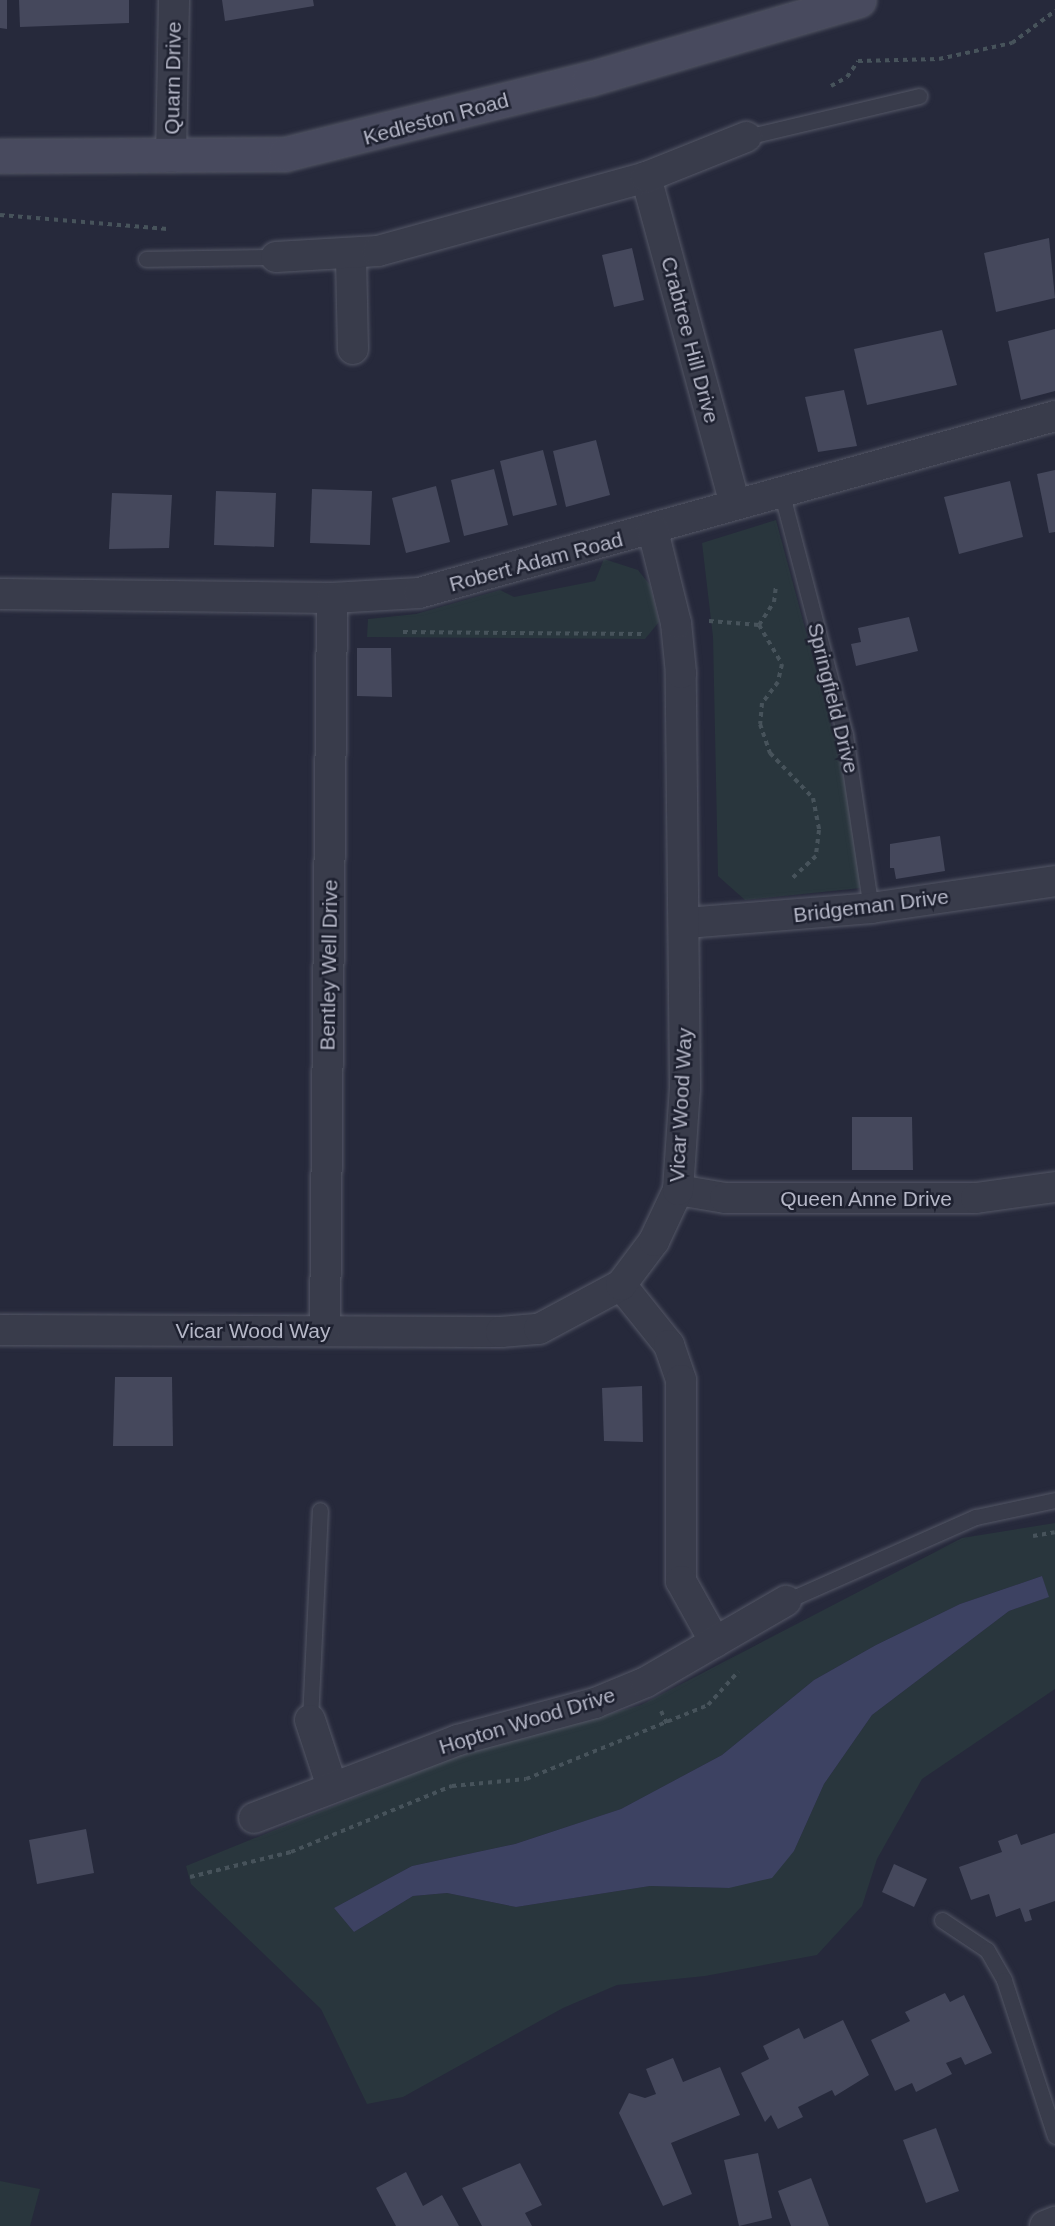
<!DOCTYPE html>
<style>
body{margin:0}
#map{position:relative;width:1055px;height:2226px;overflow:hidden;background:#26293b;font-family:Helvetica,sans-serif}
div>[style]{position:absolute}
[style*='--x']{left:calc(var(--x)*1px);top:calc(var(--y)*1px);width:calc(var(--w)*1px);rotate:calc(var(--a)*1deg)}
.green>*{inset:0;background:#29363d}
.water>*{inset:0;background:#3d4262}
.building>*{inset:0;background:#45485c}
.path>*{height:4px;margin-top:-2px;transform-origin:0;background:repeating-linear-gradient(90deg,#47535b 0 4.5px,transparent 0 9px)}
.roads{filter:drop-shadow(0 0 2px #545766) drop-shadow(0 0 2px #545766)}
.lane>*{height:15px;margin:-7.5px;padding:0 7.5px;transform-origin:7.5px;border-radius:7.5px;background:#393c4b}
.street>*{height:30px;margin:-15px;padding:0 15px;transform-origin:15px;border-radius:15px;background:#393c4b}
.secondary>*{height:33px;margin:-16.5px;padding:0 16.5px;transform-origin:16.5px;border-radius:16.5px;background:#484a5e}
span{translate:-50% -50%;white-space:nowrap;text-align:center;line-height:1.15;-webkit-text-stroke:5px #1e2130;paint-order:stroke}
.street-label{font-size:21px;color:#b5b7c7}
</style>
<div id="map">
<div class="green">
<div style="clip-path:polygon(776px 520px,842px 766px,861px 888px,745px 900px,718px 876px,713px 637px,702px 543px)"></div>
<div style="clip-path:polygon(604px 559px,638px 570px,650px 585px,659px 622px,645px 639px,367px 637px,368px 619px,416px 614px,500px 590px,514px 597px,595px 581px)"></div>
<div style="clip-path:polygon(evenodd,1055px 1523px,1055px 1689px,922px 1779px,877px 1859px,862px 1906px,817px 1955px,705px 1976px,617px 1985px,563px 2008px,403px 2097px,367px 2104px,321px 2009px,191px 1884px,186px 1866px,457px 1756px,641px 1705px,962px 1538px,1055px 1523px,1042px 1576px,1048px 1597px,1009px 1611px,872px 1715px,824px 1784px,794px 1851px,729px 1888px,650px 1886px,516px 1907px,447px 1893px,413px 1896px,354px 1932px,334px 1908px,412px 1866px,515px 1844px,621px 1809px,722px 1755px,814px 1680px,876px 1645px,960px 1604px,1042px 1576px)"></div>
<div style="clip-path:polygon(0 2181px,40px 2189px,30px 2226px,0 2226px)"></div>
</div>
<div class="water">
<div style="clip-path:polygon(1042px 1576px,1049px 1597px,1009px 1611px,872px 1715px,824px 1784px,794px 1851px,772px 1878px,729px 1888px,650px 1886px,516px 1907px,447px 1893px,413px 1896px,354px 1932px,334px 1908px,412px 1866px,515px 1844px,621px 1809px,722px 1755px,814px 1680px,876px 1645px,960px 1604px)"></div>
</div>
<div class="building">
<div style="clip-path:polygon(0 0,7px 0,7px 29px,0 28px)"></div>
<div style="clip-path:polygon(19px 0,129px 0,129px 23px,20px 27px)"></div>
<div style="clip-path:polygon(222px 0,313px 0,314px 6px,225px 21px)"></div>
<div style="clip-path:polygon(1049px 238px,1055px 298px,996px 312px,984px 253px)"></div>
<div style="clip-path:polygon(632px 248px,644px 300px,614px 307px,602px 255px)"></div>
<div style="clip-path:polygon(1055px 329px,1055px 391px,1021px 400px,1008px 341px)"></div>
<div style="clip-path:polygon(942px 330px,957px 385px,867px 405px,854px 349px)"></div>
<div style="clip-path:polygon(844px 390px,857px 446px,818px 452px,805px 397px)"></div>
<div style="clip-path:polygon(596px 440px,610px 495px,566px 507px,553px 451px)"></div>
<div style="clip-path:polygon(543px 450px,557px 505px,513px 516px,500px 461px)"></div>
<div style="clip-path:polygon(494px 469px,508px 525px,464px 536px,451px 480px)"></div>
<div style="clip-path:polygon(1055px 470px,1055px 532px,1049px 533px,1037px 474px)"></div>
<div style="clip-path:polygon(1010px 481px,1023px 537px,959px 554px,944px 497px)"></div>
<div style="clip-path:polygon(436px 486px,450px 542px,406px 553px,392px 498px)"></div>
<div style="clip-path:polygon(312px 489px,372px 491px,370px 545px,310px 543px)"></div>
<div style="clip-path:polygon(216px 491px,276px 493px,274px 547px,214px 545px)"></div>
<div style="clip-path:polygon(112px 493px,172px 495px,169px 548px,109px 549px)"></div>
<div style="clip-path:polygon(909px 617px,918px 651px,856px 666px,851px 644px,861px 642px,858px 628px)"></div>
<div style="clip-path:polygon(357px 648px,391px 648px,392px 697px,357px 696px)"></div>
<div style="clip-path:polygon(940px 836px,945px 871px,896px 879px,894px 868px,890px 868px,890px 844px)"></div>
<div style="clip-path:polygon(852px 1117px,912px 1117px,913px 1170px,852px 1170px)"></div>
<div style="clip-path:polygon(115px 1377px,172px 1377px,173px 1446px,113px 1446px)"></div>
<div style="clip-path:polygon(642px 1386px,643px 1442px,604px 1441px,602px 1388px)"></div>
<div style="clip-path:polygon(86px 1829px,94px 1873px,37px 1884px,29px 1840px)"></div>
<div style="clip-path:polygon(1055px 1833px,1055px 1901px,1029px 1910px,1032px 1920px,1025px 1922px,1020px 1908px,996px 1917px,989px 1894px,971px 1900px,959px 1867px,1002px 1852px,998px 1841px,1017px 1834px,1021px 1845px)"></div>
<div style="clip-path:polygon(894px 1864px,927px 1879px,914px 1907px,882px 1892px)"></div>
<div style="clip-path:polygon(945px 1993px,950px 2002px,964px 1995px,992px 2053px,965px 2065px,961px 2057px,946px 2063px,952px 2074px,916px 2092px,912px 2083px,895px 2091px,871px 2040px,910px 2021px,905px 2012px)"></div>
<div style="clip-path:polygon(843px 2020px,869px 2075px,835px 2096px,832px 2090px,798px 2107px,803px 2117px,778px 2129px,771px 2115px,765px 2122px,741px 2073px,769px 2059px,763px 2046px,799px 2028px,804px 2039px)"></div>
<div style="clip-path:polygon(673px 2058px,683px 2082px,720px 2067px,740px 2115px,671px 2143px,692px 2194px,663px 2206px,619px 2113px,629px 2093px,645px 2098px,656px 2094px,646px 2069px)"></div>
<div style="clip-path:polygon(936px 2128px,959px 2191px,926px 2203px,903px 2140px)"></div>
<div style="clip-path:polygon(758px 2153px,772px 2218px,739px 2226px,724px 2160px)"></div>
<div style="clip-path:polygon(520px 2163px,542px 2205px,525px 2213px,532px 2226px,482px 2226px,462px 2188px)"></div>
<div style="clip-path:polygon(406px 2172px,423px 2206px,442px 2195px,459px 2226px,396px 2226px,376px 2188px)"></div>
<div style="clip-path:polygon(811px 2178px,829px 2226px,791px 2226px,778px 2191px)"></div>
</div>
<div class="path">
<div style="--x:831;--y:86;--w:18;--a:-29"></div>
<div style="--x:847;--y:77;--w:19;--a:-55"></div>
<div style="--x:858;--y:61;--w:81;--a:-1.4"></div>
<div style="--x:939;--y:59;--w:75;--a:-12.4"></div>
<div style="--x:1012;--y:43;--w:54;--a:-36.7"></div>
<div style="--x:0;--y:215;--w:168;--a:4.8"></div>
<div style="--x:709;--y:621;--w:50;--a:4.6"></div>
<div style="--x:759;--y:625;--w:45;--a:59.5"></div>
<div style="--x:782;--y:664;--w:18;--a:103"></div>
<div style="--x:778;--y:682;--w:26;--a:127"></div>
<div style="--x:762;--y:703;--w:21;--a:95"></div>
<div style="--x:760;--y:724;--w:31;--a:71"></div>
<div style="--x:770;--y:753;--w:62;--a:46.3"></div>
<div style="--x:813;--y:798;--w:33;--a:79"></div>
<div style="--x:819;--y:830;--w:26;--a:97"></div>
<div style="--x:816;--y:856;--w:33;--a:137"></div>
<div style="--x:759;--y:625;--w:27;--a:-57"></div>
<div style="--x:774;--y:602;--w:17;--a:-83"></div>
<div style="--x:403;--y:632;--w:241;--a:0.5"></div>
<div style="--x:1033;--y:1536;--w:22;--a:-10"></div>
<div style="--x:661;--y:1711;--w:14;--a:65"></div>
<div style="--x:190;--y:1877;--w:104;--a:-13.9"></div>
<div style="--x:291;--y:1852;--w:174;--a:-22.3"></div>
<div style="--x:452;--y:1786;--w:74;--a:-5.4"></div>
<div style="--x:526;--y:1779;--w:196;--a:-22.1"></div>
<div style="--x:708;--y:1705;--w:45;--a:-47.7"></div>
</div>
<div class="roads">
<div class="lane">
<div style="--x:746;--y:137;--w:178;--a:-13.3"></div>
<div style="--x:146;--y:259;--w:130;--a:-0.9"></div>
<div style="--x:781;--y:491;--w:252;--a:75.3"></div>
<div style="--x:845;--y:735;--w:175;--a:81.5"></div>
<div style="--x:786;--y:1601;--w:208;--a:-23.9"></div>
<div style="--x:976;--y:1517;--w:81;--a:-12.1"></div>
<div style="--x:310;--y:1720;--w:210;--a:-87.3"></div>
<div style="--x:942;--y:1920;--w:54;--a:33.7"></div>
<div style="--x:987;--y:1950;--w:34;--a:60"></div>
<div style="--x:1004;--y:1980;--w:164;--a:71.9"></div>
</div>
<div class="street">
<div style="--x:171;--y:157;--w:157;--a:-88.9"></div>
<div style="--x:646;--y:177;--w:337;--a:74.8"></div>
<div style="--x:351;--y:256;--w:93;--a:88.8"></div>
<div style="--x:276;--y:257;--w:102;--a:-3.4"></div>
<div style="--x:378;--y:251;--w:278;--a:-15.4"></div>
<div style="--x:646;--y:177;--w:108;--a:-21.8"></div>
<div style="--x:0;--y:594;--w:332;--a:0.7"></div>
<div style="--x:332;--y:598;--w:87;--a:-3.3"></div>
<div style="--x:419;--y:593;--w:660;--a:-15.55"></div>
<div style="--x:686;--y:923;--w:186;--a:-4.6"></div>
<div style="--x:871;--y:908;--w:186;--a:-8.3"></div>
<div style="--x:678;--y:1190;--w:48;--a:9.7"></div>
<div style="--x:725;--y:1198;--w:251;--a:0"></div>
<div style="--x:976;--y:1198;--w:80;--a:-7.9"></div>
<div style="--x:621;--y:1285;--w:77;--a:51.3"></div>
<div style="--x:669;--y:1345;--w:37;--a:71"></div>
<div style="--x:681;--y:1380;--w:201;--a:90"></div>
<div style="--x:681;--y:1581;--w:70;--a:60.9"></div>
<div style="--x:0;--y:1330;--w:501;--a:0.23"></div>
<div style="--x:501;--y:1332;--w:38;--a:-5"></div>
<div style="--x:539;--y:1329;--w:93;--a:-28.2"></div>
<div style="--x:621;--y:1285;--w:55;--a:-53.1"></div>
<div style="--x:654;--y:1241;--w:56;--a:-64.8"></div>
<div style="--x:678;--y:1190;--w:102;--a:-86.1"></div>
<div style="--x:685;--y:1088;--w:415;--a:-90.6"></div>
<div style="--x:681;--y:673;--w:50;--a:-95.7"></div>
<div style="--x:676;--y:623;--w:95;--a:-104"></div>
<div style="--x:325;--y:1331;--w:733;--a:-89.45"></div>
<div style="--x:310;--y:1720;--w:71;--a:71.8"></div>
<div style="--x:254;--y:1818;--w:218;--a:-20.9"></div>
<div style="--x:458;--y:1740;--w:142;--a:-15.1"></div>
<div style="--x:595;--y:1703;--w:55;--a:-22.4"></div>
<div style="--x:646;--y:1682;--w:162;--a:-30.1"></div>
<div style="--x:1045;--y:2226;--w:11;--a:-22"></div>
</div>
<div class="secondary">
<div style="--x:0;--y:156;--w:285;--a:-0.4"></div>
<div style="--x:285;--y:154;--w:313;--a:-13.9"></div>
<div style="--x:589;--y:79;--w:281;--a:-16.3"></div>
</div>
</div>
<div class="street-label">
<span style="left:173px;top:78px;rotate:-89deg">Quarn Drive</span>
<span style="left:436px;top:119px;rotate:-15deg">Kedleston Road</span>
<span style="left:690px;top:340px;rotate:75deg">Crabtree Hill Drive</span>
<span style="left:536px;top:562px;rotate:-15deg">Robert Adam Road</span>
<span style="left:833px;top:698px;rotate:76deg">Springfield Drive</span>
<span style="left:871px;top:906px;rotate:-7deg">Bridgeman Drive</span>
<span style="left:329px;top:965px;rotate:-89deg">Bentley Well Drive</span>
<span style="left:681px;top:1105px;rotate:-87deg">Vicar Wood Way</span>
<span style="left:866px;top:1199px">Queen Anne Drive</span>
<span style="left:253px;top:1331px">Vicar Wood Way</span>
<span style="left:527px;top:1721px;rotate:-17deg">Hopton Wood Drive</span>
</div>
</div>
